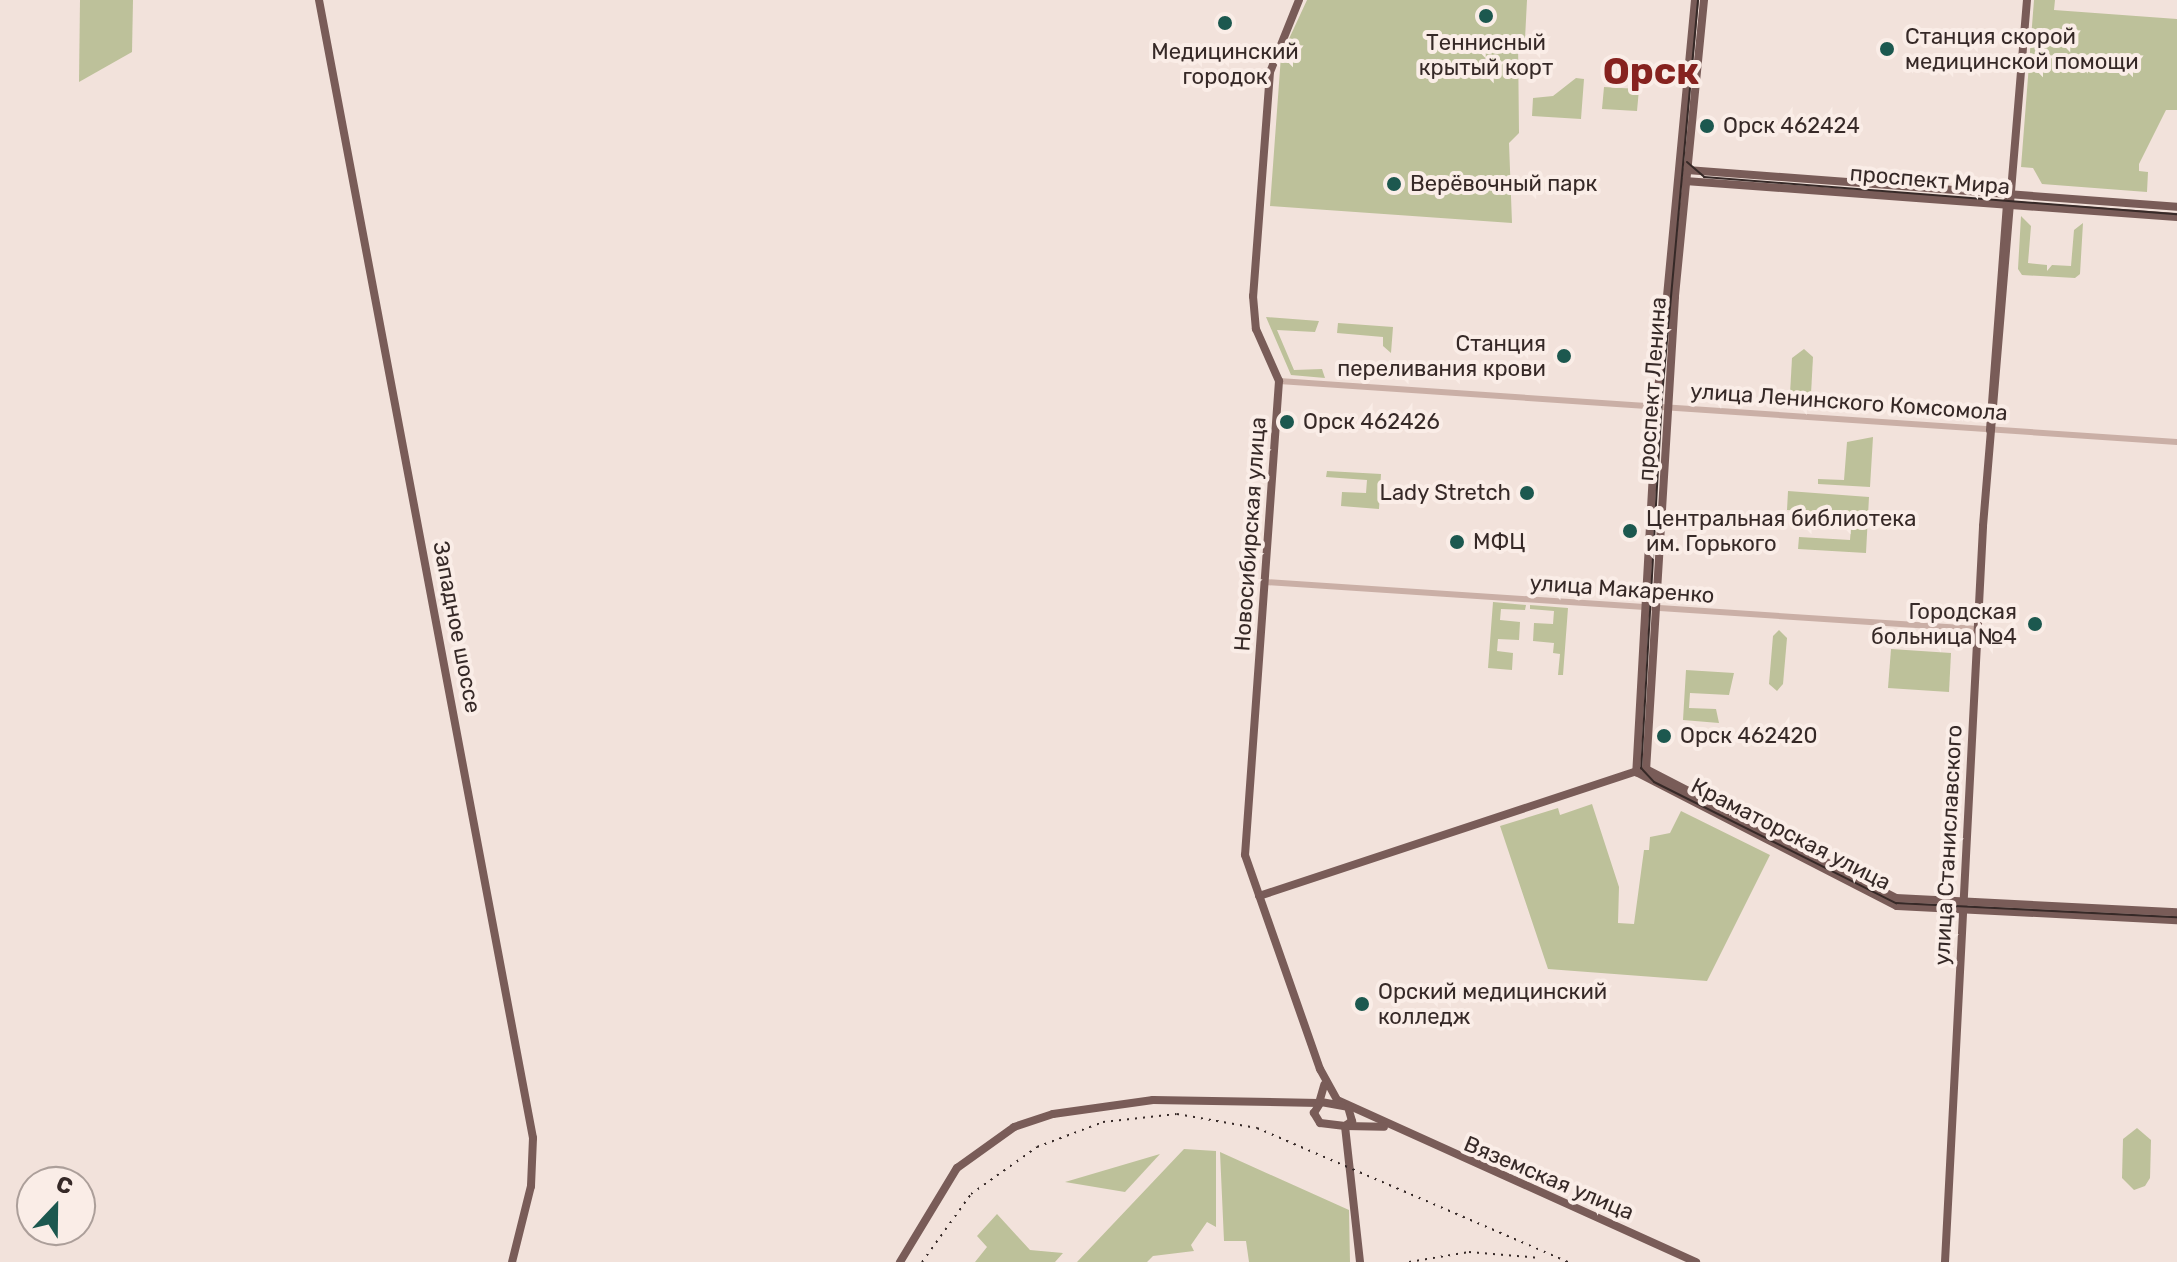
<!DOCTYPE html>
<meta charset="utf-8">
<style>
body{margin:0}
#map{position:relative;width:2177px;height:1262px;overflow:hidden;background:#f2e2db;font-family:Rubik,sans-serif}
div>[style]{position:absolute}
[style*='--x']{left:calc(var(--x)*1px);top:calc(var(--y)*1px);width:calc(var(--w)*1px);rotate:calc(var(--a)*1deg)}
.green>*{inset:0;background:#bdc19a}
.minor>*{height:6px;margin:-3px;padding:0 3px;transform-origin:3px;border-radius:3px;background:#caafa6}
.major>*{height:8px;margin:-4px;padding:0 4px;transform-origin:4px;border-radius:4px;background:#795c58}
.tram>*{height:2px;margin:-1px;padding:0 1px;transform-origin:1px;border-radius:1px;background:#362927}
.rail>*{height:2px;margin-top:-1px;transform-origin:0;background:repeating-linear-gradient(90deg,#362927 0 2px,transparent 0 8px)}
.dots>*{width:22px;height:22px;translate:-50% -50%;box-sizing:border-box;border:4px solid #faede7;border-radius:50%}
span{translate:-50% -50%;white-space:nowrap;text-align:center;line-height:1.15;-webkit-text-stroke:8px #faede7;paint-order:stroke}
.poi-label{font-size:22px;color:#362927}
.left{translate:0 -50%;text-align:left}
.right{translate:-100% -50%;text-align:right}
.street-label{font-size:22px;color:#362927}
.town-label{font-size:38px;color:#86221f;font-weight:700}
.north{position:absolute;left:16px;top:1166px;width:80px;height:80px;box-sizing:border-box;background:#faede7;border:2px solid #ac9f9a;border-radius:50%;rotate:22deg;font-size:22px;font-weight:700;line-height:32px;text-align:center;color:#362927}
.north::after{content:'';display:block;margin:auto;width:28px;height:36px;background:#1c584f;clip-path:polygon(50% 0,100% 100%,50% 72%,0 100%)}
</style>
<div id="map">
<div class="green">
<div style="clip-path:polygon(80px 0,133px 0,132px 52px,79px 82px)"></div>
<div style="clip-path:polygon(1307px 0,1527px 0,1525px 39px,1518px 39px,1519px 133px,1509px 143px,1512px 223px,1270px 206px,1281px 56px)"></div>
<div style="clip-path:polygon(2034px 0,2055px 0,2054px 10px,2177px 19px,2177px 110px,2166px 110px,2139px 164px,2139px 171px,2148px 172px,2147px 192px,2042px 184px,2033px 168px,2021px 167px)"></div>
<div style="clip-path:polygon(1576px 78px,1584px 79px,1581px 119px,1532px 116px,1533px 98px,1553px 96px)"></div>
<div style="clip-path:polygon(1604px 87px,1639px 89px,1637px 111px,1602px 109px)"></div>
<div style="clip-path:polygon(2021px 216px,2031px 226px,2028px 263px,2047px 265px,2047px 271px,2052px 265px,2071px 266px,2074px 230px,2083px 223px,2080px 274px,2075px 278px,2022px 275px,2018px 269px)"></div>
<div style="clip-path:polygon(1266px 317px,1319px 321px,1315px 332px,1277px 330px,1294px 370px,1322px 369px,1325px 378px,1291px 375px)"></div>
<div style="clip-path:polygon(1338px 323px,1393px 327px,1391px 353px,1383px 346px,1383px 337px,1337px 333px)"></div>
<div style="clip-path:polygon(1804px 349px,1813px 357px,1811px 394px,1800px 404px,1790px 394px,1792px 358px)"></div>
<div style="clip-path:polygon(1873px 437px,1870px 487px,1818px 484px,1818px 479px,1844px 480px,1847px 442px)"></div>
<div style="clip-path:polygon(1327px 471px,1381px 474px,1379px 509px,1341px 506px,1342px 492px,1366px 493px,1367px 480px,1326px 477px)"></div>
<div style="clip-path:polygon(1788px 491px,1869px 497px,1866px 553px,1798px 549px,1799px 537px,1850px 540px,1852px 514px,1787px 510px)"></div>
<div style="clip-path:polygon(1493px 602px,1526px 605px,1525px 610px,1501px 609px,1500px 620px,1520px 622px,1519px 640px,1498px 639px,1497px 651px,1513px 653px,1512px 670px,1488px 668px)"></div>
<div style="clip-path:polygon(1530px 605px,1568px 608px,1563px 675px,1558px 675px,1560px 654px,1553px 653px,1554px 643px,1533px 641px,1534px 623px,1553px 624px,1554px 611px,1530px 609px)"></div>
<div style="clip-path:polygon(1779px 630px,1787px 638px,1783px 684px,1777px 691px,1769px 684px,1773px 636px)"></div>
<div style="clip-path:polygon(1891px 649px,1951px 653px,1949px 692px,1888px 688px)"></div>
<div style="clip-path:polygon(1686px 670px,1734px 673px,1729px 695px,1690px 693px,1689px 708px,1716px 709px,1719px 723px,1683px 720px)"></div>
<div style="clip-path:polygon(1592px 804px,1619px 887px,1618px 923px,1634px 924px,1644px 850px,1649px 850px,1650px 837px,1670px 833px,1681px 811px,1770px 855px,1707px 981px,1548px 969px,1500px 826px,1558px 808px,1560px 815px)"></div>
<div style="clip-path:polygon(2137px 1128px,2151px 1140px,2150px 1178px,2145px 1186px,2134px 1190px,2122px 1178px,2123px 1139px)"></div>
<div style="clip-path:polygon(1184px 1149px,1216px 1151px,1216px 1227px,1207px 1222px,1191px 1245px,1194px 1251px,1153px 1256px,1147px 1262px,1077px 1262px)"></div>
<div style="clip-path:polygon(1220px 1152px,1349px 1210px,1350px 1262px,1249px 1262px,1246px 1241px,1224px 1241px)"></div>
<div style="clip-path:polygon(1160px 1154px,1125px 1192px,1065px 1182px)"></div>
<div style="clip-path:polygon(997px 1214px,1030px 1250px,1063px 1253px,1055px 1262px,975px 1262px,987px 1247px,977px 1236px)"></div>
</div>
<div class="minor">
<div style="--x:1279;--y:381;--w:900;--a:3.89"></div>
<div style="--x:1265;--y:582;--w:714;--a:3.78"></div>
</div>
<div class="major">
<div style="--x:319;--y:0;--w:1158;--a:79.35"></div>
<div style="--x:533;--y:1138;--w:48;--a:92.4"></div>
<div style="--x:531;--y:1186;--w:78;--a:104"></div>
<div style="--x:1299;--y:0;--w:78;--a:111.9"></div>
<div style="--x:1270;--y:72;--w:225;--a:94.3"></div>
<div style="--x:1253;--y:296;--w:33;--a:85"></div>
<div style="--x:1256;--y:329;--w:57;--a:66.1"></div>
<div style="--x:1279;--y:381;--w:475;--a:94.1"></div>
<div style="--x:1245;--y:855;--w:227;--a:70.7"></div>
<div style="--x:1320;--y:1069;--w:35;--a:61"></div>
<div style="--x:1337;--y:1100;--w:394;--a:24.3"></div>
<div style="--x:1695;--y:0;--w:403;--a:95.4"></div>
<div style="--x:1657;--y:401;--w:372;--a:93.2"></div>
<div style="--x:1636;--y:772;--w:293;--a:27.2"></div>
<div style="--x:1897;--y:906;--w:280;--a:2.9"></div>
<div style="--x:1704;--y:0;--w:298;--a:95.6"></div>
<div style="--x:1675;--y:297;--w:473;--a:93.5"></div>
<div style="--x:1646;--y:769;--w:281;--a:27.3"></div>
<div style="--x:1896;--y:898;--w:281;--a:2.9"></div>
<div style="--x:1687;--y:170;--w:491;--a:4.3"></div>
<div style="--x:1685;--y:181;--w:493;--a:4.2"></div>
<div style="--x:1990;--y:430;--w:229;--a:-85.7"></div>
<div style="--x:1259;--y:896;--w:399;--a:-18.3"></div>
<div style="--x:1321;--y:1102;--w:27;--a:10"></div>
<div style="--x:1348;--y:1107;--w:15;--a:74"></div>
<div style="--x:1352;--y:1121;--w:9;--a:144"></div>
<div style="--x:1345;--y:1126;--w:25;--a:-173"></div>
<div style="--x:1320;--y:1123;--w:12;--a:-121"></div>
<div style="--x:1314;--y:1113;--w:13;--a:-58"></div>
<div style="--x:900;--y:1262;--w:110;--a:-58.8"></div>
<div style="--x:957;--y:1168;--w:70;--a:-35.7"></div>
<div style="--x:1014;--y:1127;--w:41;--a:-18.4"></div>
<div style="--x:1053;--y:1114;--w:101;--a:-8"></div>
<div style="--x:1153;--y:1100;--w:166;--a:1"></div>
<div style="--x:1319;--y:1103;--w:19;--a:-74"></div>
<div style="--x:1360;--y:1262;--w:137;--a:-96.3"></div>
<div style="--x:1345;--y:1126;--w:39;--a:1"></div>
<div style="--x:1945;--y:1262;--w:737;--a:-87.04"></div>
<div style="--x:1983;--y:526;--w:528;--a:-85.22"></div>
</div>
<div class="tram">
<div style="--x:1698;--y:0;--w:399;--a:95.2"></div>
<div style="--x:1662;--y:397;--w:372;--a:93.2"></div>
<div style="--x:1641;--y:768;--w:19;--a:47"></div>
<div style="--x:1654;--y:782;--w:271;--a:26.6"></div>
<div style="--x:1896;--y:903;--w:281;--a:2.9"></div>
<div style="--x:1687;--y:162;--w:23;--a:41"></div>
<div style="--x:1704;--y:177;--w:474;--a:4.5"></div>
</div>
<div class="rail">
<div style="--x:922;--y:1262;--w:84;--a:-54.2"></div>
<div style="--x:971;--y:1194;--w:81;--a:-35.5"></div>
<div style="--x:1037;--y:1147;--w:71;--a:-20.7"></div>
<div style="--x:1103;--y:1122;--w:74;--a:-6.2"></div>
<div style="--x:1177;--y:1114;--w:81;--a:9.9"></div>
<div style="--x:1257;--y:1128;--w:339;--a:23.3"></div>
<div style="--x:1409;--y:1262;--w:61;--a:-9.5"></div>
<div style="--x:1469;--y:1252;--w:71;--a:4.8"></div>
</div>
<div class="dots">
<div style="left:1486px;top:16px;background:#1c584f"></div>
<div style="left:1225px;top:23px;background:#1c584f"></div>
<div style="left:1887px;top:49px;background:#1c584f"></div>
<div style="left:1707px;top:126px;background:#1c584f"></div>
<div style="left:1394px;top:184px;background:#1c584f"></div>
<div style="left:1564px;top:356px;background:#1c584f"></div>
<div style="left:1287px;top:422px;background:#1c584f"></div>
<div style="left:1527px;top:493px;background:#1c584f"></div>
<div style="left:1630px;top:531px;background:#1c584f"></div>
<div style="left:1457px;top:542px;background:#1c584f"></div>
<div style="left:2035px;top:624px;background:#1c584f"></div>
<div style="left:1664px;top:736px;background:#1c584f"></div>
<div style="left:1362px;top:1004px;background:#1c584f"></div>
</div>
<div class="poi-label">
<span class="left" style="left:1905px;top:49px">Станция скорой<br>медицинской помощи</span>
<span style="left:1486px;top:55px">Теннисный<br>крытый корт</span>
<span style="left:1225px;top:64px">Медицинский<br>городок</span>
<span class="left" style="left:1723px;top:126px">Орск 462424</span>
<span class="left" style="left:1410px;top:184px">Верёвочный парк</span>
<span class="right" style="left:1546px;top:356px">Станция<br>переливания крови</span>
<span class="left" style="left:1303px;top:422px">Орск 462426</span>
<span class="right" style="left:1511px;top:493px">Lady Stretch</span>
<span class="left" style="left:1646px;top:531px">Центральная библиотека<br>им. Горького</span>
<span class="left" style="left:1473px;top:542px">МФЦ</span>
<span class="right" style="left:2017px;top:624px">Городская<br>больница №4</span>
<span class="left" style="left:1680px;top:736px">Орск 462420</span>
<span class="left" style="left:1378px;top:1004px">Орский медицинский<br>колледж</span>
</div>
<div class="street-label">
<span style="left:1930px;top:180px;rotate:5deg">проспект Мира</span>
<span style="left:1652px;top:389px;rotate:-86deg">проспект Ленина</span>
<span style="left:1849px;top:402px;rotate:4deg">улица Ленинского Комсомола</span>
<span style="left:1250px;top:534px;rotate:-86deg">Новосибирская улица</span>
<span style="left:1622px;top:589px;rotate:4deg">улица Макаренко</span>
<span style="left:457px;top:627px;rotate:79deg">Западное шоссе</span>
<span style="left:1791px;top:834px;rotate:27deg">Краматорская улица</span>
<span style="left:1948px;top:845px;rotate:-87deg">улица Станиславского</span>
<span style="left:1549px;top:1178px;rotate:23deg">Вяземская улица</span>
</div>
<div class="town-label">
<span style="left:1651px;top:72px">Орск</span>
</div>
<div class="north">С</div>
</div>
